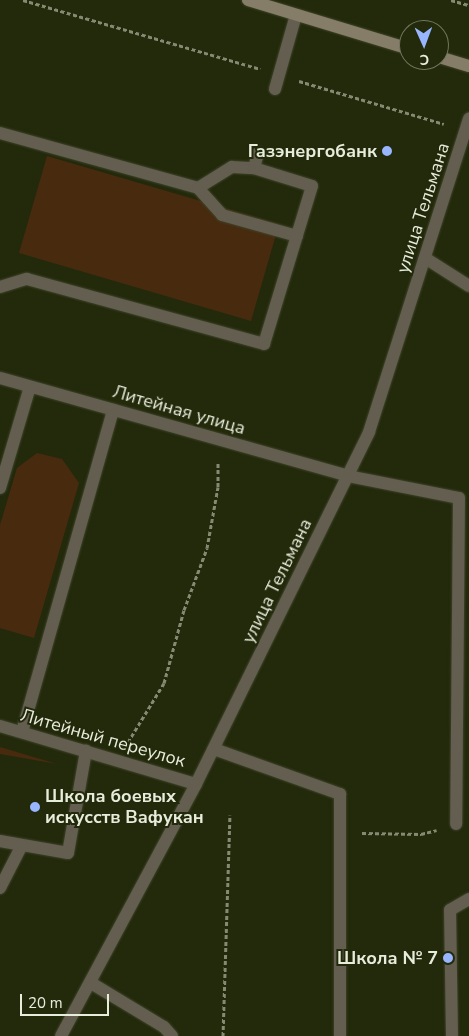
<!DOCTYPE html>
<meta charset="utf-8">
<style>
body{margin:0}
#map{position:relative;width:469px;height:1036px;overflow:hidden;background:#23290b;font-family:"Nunito Sans",sans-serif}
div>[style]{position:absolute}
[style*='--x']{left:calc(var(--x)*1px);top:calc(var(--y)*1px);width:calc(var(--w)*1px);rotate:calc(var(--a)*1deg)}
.green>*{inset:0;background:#482b0f}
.path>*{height:3px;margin-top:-1.5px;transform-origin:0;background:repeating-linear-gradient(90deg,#858b73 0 4px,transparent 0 6.5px)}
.roads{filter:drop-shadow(0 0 1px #3e4428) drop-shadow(0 0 1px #3e4428)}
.lane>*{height:12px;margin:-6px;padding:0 6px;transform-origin:6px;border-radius:6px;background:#635e50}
.street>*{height:12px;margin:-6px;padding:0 6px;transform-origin:6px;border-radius:6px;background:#635e50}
.secondary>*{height:12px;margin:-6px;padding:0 6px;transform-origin:6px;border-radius:6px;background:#857d67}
.dots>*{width:14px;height:14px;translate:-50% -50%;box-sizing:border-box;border:2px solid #23290b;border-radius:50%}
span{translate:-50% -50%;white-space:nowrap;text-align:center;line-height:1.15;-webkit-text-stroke:4px #23290b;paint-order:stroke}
.poi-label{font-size:18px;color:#e7eddb;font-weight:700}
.right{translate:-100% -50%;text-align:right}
.left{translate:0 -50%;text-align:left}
.street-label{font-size:18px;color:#e7eddb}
.north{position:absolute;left:399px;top:20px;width:50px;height:50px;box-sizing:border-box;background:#23290b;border:1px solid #71775e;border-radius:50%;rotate:178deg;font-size:14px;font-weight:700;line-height:20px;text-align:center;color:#e7eddb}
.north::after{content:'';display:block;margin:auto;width:18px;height:22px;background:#97b6fd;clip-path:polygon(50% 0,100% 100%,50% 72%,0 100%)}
.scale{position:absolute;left:20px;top:994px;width:89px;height:22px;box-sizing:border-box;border:2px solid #e7eddb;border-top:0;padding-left:6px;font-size:15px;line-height:18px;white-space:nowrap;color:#e7eddb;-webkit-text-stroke:4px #23290b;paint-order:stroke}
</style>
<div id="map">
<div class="green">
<div style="clip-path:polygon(47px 156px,279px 224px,251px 321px,19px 253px)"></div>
<div style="clip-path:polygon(37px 453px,62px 459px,79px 483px,34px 638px,0 628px,0 525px,17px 468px)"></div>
<div style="clip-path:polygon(0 747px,57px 764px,0 754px)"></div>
</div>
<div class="path">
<div style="--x:23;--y:0;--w:247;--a:16.2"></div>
<div style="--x:451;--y:0;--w:19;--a:16"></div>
<div style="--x:299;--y:81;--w:151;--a:16.5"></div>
<div style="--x:128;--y:742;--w:69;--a:-58.6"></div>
<div style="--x:164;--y:683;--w:76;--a:-74.7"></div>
<div style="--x:184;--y:610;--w:66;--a:-69.6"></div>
<div style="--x:207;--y:548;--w:62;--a:-79.8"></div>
<div style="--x:218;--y:487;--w:26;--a:-90"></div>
<div style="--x:362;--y:833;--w:59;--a:1"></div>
<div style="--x:421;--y:834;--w:16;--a:-14"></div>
<div style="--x:223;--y:1036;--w:221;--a:-88.2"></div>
</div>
<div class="roads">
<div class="lane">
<div style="--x:275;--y:89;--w:77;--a:-74.2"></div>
<div style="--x:0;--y:133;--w:205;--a:15.5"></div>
<div style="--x:198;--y:188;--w:40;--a:-32"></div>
<div style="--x:232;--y:167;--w:22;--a:3"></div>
<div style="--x:198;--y:188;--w:36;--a:48"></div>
<div style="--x:222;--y:215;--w:78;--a:15.6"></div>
<div style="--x:425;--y:258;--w:52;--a:32.5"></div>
<div style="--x:0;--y:287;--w:28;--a:-17"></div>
<div style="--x:27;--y:279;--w:246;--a:15.3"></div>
<div style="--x:264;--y:344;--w:165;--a:-73.1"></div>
<div style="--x:312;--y:186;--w:61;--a:-162.8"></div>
<div style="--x:254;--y:168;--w:16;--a:-75"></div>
<div style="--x:348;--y:476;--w:113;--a:11.2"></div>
<div style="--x:459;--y:498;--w:326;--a:90.5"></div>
<div style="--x:0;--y:488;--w:105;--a:-73.5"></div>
<div style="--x:22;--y:732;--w:335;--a:-74.2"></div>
<div style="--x:214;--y:749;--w:134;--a:19.7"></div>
<div style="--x:340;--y:794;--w:242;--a:90"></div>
<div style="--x:0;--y:841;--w:69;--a:10"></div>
<div style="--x:68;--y:853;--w:104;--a:-80"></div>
<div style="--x:0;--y:888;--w:48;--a:-62.9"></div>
<div style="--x:91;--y:983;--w:85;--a:31.1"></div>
<div style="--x:164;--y:1027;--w:12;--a:48"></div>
<div style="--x:452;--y:1036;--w:126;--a:-90.9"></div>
<div style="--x:450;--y:910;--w:22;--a:-30"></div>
</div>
<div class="street">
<div style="--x:0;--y:378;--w:362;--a:15.7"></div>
<div style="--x:0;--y:726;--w:204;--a:16.5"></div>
<div style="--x:61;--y:1036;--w:286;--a:-61.8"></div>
<div style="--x:196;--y:784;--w:392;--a:-63.8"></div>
<div style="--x:369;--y:432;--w:329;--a:-72.3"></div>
</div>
<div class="secondary">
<div style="--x:248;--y:0;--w:168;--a:16.9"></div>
<div style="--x:439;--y:57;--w:31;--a:17"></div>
</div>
</div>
<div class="dots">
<div style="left:387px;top:151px;background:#97b6fd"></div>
<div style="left:35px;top:807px;background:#97b6fd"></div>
<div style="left:448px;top:958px;background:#97b6fd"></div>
</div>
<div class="poi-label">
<span class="right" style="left:377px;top:151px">Газэнергобанк</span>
<span class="left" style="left:45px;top:807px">Школа боевых<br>искусств Вафукан</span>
<span class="right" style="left:438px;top:958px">Школа № 7</span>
</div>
<div class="street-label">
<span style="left:423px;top:208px;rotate:-72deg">улица Тельмана</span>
<span style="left:179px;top:410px;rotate:16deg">Литейная улица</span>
<span style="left:277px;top:581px;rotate:-64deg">улица Тельмана</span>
<span style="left:103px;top:738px;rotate:16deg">Литейный переулок</span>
</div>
<div class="north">С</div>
<div class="scale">20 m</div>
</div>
